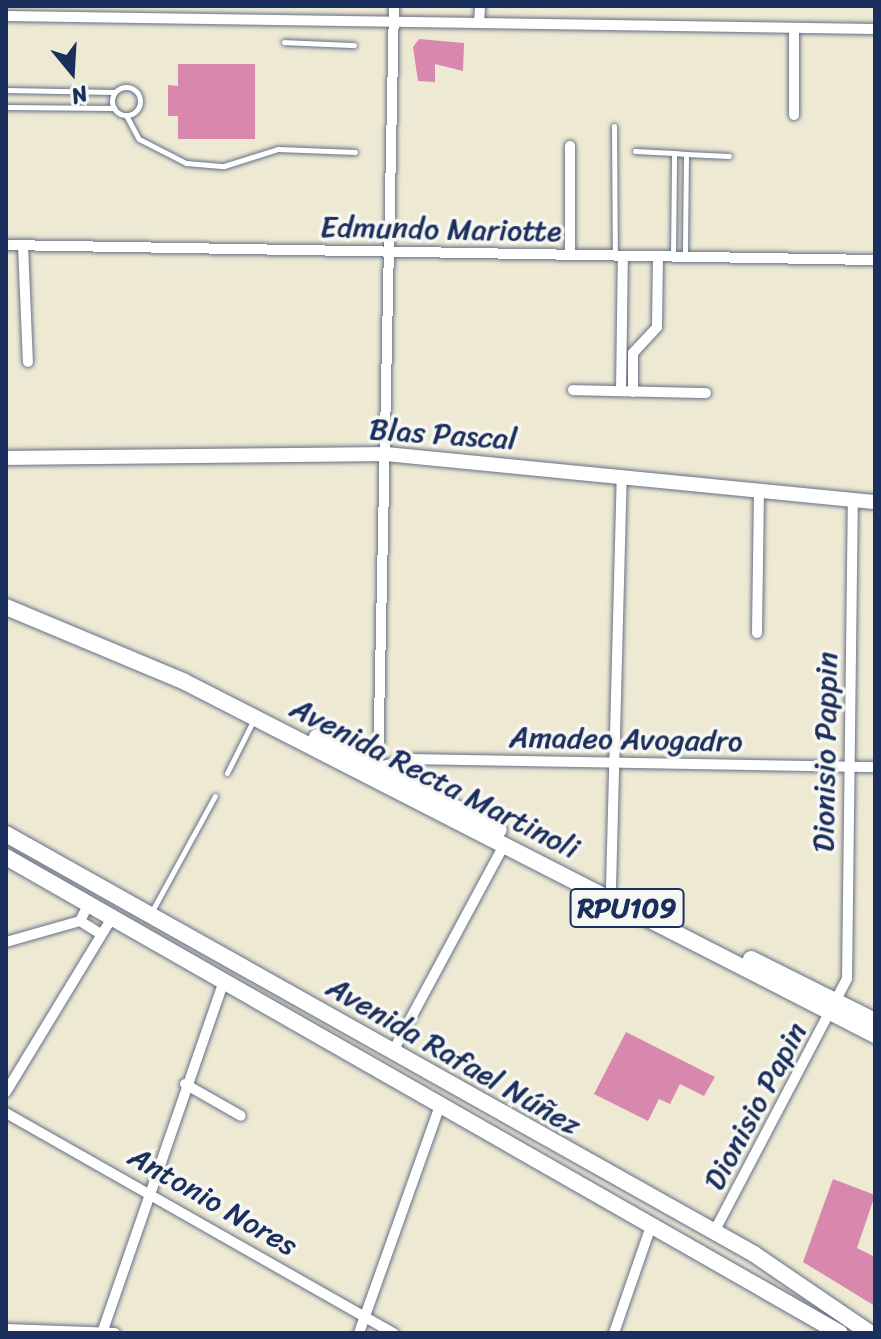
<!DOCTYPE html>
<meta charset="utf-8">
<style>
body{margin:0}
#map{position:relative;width:881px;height:1339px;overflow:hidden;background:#ede9d3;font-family:Sriracha,sans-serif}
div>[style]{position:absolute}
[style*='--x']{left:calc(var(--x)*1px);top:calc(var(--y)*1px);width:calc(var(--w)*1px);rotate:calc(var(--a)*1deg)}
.building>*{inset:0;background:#d888ac}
.roads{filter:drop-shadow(0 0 2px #647087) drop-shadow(0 0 2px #647087)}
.lane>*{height:5px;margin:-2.5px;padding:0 2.5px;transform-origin:2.5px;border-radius:2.5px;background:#fff}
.lane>.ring{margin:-2.5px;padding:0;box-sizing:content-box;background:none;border:5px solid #fff;border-radius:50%}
.street>*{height:10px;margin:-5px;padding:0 5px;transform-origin:5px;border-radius:5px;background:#fff}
.secondary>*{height:14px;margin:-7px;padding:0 7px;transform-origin:7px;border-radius:7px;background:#fff}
.primary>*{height:16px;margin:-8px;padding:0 8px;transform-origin:8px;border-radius:8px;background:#fff}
span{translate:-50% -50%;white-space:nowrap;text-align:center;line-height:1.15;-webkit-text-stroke:7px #f6f6f2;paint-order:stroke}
.shield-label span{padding:2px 6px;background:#f6f6f2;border:2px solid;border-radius:6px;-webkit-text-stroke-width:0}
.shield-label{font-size:28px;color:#1b2f5e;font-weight:700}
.street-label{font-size:30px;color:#1b2f5e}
.frame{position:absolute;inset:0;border:8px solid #1b2f5e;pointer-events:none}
.north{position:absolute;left:32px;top:32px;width:80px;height:80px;-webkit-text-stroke:6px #f6f6f2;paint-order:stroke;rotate:162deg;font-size:22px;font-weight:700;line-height:32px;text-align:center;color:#1b2f5e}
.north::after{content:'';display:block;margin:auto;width:28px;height:36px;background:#1b2f5e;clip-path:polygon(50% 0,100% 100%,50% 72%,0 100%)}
</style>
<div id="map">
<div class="building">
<div style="clip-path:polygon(419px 39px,464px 43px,463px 71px,435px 64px,435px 82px,418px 81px,413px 47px)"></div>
<div style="clip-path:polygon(178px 64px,255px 64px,255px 139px,178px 139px,178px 116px,168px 116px,168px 85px,178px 86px)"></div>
<div style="clip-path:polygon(626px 1032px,715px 1077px,704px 1096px,680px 1084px,670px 1104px,659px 1099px,648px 1121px,594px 1094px)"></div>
<div style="clip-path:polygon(833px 1179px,875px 1195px,857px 1248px,875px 1257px,875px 1306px,803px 1262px)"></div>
</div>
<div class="roads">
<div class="lane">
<div style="--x:284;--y:42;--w:70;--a:2.5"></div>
<div class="ring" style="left:112px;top:87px;width:23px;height:23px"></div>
<div style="--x:6;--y:90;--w:108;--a:1.1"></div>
<div style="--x:6;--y:107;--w:108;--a:0.5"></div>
<div style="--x:126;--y:115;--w:27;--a:62"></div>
<div style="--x:139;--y:139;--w:53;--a:27.1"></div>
<div style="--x:186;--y:163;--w:38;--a:5"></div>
<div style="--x:224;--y:166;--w:57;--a:-17.5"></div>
<div style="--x:278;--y:149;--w:77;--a:2.2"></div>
<div style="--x:614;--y:126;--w:129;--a:89.6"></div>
<div style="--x:635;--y:151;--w:39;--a:3"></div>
<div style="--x:686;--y:154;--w:43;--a:2.7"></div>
<div style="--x:673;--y:257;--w:104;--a:-89.4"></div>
<div style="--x:674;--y:153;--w:12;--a:5"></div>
<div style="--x:686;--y:154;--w:102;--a:90.6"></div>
<div style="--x:227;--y:773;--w:58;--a:-63.4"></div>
<div style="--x:152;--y:911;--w:131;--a:-61.3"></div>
</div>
<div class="street">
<div style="--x:6;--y:16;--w:869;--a:0.86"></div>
<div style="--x:479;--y:22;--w:16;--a:-86"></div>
<div style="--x:794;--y:28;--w:87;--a:90"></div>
<div style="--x:570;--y:146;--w:109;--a:90"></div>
<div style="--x:6;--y:245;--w:869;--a:0.99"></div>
<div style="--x:23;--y:245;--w:117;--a:87.6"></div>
<div style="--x:573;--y:390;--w:133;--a:1.3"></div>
<div style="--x:621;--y:391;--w:135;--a:-89.2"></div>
<div style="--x:633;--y:392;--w:39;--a:-90"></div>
<div style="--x:633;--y:353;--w:35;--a:-47"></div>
<div style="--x:657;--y:327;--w:71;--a:-89.2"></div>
<div style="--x:757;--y:633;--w:143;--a:-89.2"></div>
<div style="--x:378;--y:767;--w:35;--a:-13"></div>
<div style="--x:412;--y:759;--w:463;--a:1"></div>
<div style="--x:378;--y:770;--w:764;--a:-88.8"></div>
<div style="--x:611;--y:887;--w:412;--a:-88.5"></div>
<div style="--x:80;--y:921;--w:25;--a:32"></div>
<div style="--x:6;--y:942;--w:77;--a:-15.8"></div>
<div style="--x:80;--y:921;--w:20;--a:-63"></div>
<div style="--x:392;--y:1053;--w:236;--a:-61.7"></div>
<div style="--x:185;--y:1084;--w:64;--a:29.7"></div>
<div style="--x:6;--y:1092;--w:206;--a:-58.7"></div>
<div style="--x:6;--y:1113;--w:446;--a:29.6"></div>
<div style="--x:714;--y:1232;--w:286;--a:-62.3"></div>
<div style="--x:847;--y:979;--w:480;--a:-89.3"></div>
<div style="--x:6;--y:1329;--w:109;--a:2.1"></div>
<div style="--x:102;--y:1333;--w:373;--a:-70.9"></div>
<div style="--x:359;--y:1333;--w:244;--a:-70.4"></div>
<div style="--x:614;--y:1333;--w:116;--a:-70.9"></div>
</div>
<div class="secondary">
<div style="--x:6;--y:458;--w:379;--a:-0.6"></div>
<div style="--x:385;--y:454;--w:492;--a:5.6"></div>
</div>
<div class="primary">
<div style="--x:6;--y:607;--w:192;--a:22.7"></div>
<div style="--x:183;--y:681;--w:777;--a:27.09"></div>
<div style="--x:317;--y:737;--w:204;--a:27.1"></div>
<div style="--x:6;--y:834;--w:858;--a:29.31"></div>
<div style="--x:754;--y:1254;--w:140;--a:34.3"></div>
<div style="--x:6;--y:857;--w:960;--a:29.72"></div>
<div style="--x:751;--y:959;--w:139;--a:26.6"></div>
</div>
</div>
<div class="shield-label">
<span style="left:627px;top:908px">RPU109</span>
</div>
<div class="street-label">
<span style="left:441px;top:229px;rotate:1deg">Edmundo Mariotte</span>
<span style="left:443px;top:434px;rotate:4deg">Blas Pascal</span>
<span style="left:626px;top:739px;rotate:1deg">Amadeo Avogadro</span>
<span style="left:825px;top:752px;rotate:-89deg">Dionisio Pappin</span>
<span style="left:435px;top:778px;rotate:27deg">Avenida Recta Martinoli</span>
<span style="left:454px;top:1056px;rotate:30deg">Avenida Rafael Núñez</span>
<span style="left:755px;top:1106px;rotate:-62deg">Dionisio Papin</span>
<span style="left:213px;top:1201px;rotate:30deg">Antonio Nores</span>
</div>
<div class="frame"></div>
<div class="north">N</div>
</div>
